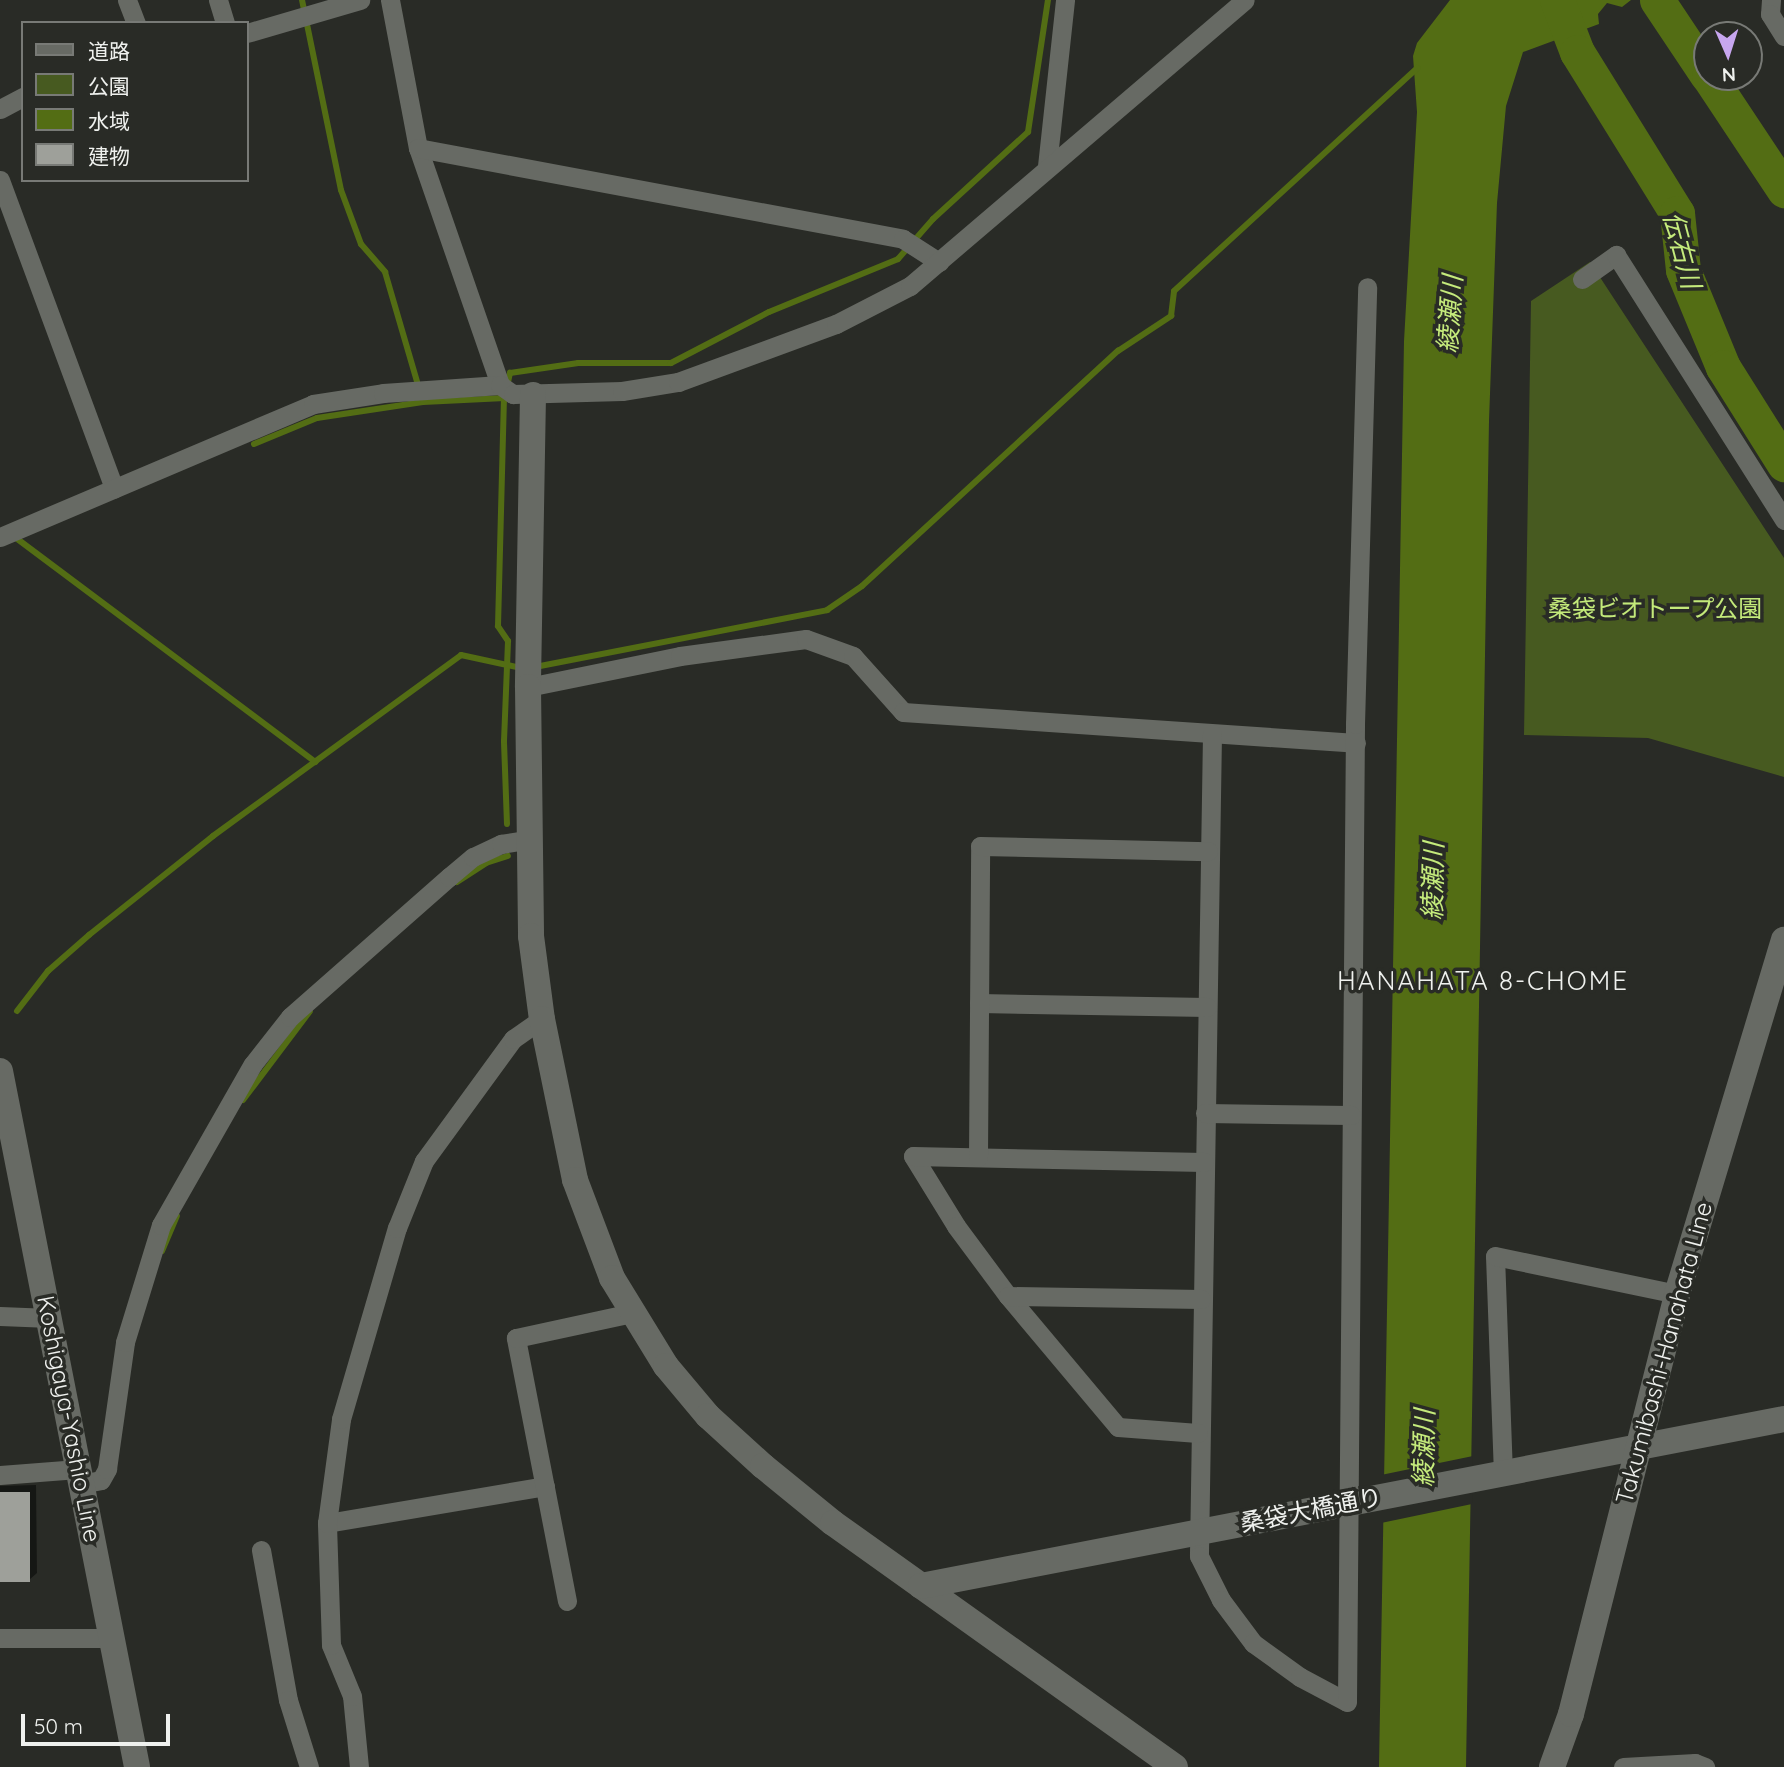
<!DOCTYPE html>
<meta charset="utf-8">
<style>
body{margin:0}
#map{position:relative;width:1784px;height:1767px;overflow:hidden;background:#292b26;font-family:Quicksand,"Noto Sans JP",sans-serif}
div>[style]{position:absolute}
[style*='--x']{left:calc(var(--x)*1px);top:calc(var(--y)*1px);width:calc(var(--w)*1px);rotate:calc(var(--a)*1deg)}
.green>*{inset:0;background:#475a20}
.water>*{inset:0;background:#536d14}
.pier>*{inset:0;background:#292b26}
.shadow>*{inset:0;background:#0007}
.stream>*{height:6px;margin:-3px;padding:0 3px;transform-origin:3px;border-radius:3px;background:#536d14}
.river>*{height:35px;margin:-17.5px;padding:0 17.5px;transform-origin:17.5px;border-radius:17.5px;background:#536d14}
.building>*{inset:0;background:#9ea09a}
.street>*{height:19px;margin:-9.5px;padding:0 9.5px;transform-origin:9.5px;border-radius:9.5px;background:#676a64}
.secondary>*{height:26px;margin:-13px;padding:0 13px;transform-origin:13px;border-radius:13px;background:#676a64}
span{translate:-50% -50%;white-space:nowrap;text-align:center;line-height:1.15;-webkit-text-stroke:7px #292b26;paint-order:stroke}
.park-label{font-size:24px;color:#c3e97a}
.street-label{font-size:24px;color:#eff1ee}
.water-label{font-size:26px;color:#c5eb7c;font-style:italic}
.neighbourhood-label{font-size:26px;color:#eff1ee;letter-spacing:2px}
.legend{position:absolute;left:21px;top:21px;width:228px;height:161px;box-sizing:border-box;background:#292b26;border:2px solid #787a76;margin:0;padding:9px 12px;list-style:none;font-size:21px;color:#eff1ee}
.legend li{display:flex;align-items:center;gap:14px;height:35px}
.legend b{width:35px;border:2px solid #787a76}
.north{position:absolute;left:1693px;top:21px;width:70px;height:70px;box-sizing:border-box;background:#292b26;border:2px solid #787a76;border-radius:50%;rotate:177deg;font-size:19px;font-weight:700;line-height:28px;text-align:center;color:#eff1ee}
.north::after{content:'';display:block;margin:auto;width:24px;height:32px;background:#c7a6ef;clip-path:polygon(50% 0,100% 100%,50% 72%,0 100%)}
.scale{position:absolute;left:21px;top:1714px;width:149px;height:32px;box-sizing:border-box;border:4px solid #eff1ee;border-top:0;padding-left:9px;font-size:21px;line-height:24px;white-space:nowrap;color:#eff1ee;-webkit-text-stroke:5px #292b26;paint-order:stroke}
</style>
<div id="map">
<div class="green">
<div style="clip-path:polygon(1590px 262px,1784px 558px,1784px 777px,1648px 738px,1524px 735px,1531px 301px)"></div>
</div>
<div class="water">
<div style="clip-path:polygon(1450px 0,1631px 0,1622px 7px,1607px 3px,1598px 14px,1599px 24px,1523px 52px,1506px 106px,1497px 203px,1489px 421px,1466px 1767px,1379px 1767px,1404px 341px,1417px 112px,1413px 56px,1417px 43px)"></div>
</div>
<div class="pier">
<div style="clip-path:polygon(1473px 1456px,1472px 1504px,1381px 1523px,1381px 1475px)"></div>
</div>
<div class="shadow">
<div style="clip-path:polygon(36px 1485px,37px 1573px,29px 1580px,0 1581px,0 1486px)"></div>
</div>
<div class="stream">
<div style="--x:302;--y:0;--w:194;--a:78.4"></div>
<div style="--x:341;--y:190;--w:58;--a:69.7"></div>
<div style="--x:361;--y:244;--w:37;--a:49"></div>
<div style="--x:385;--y:272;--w:135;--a:73.7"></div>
<div style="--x:254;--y:444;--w:68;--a:-22.4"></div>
<div style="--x:317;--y:418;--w:107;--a:-8.6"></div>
<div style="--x:423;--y:402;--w:82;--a:-2.8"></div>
<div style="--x:16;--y:538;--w:374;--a:36.8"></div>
<div style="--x:535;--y:667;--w:298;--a:-11"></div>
<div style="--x:827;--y:610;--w:42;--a:-34.4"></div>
<div style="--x:862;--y:586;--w:348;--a:-42.6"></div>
<div style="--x:1118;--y:351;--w:64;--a:-33.4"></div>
<div style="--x:1171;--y:316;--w:25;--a:-83"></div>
<div style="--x:1174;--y:291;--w:330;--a:-42.5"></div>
<div style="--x:507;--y:824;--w:83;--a:-92.1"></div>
<div style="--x:504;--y:741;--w:100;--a:-87.7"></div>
<div style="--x:508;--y:641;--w:18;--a:-124"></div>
<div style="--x:498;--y:626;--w:225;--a:-88.5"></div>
<div style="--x:504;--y:401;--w:29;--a:-78"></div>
<div style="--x:510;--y:373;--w:69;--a:-8.4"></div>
<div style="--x:578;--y:363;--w:93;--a:0"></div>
<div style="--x:671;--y:363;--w:110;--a:-27.5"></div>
<div style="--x:769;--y:312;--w:139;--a:-22.3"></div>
<div style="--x:898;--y:259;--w:53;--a:-48.8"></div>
<div style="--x:933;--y:219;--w:129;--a:-42.5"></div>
<div style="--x:1028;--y:132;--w:134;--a:-81.4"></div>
<div style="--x:457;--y:882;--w:35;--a:-33"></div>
<div style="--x:486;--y:863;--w:23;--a:-18"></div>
<div style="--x:17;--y:1011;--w:51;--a:-52.2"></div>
<div style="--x:48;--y:971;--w:55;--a:-41.3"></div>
<div style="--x:89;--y:935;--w:159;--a:-38.6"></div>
<div style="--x:213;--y:836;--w:307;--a:-36.1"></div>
<div style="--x:461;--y:655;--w:61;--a:12.2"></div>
<div style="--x:243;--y:1100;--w:111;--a:-53"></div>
<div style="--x:162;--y:1251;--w:38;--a:-67"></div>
</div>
<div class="river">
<div style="--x:1557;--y:0;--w:56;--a:69"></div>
<div style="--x:1577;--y:52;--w:190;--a:58.2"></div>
<div style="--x:1677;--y:213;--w:57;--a:84"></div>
<div style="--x:1683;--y:270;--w:105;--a:67.6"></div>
<div style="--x:1723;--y:367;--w:115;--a:57.8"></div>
<div style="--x:1657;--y:0;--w:90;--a:56.3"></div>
<div style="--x:1709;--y:77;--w:136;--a:56.4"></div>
</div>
<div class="building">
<div style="clip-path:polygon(0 1492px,30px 1492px,30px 1582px,0 1582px)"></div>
</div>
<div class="street">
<div style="--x:127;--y:0;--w:25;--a:69"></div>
<div style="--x:218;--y:0;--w:24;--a:73"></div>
<div style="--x:390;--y:0;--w:151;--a:79.3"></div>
<div style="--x:418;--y:148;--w:251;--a:70.9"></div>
<div style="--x:1771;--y:0;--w:14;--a:94"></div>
<div style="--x:1770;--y:14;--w:26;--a:58"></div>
<div style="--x:247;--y:33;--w:118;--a:-16.3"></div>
<div style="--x:0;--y:109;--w:26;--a:-28"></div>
<div style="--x:418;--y:148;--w:493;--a:10.6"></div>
<div style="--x:903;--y:239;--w:43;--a:32.6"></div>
<div style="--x:1047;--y:166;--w:167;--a:-83.8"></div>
<div style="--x:0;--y:180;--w:329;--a:69.7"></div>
<div style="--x:1582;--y:279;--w:42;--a:-35.2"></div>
<div style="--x:1616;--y:255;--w:314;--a:57.6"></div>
<div style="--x:0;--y:537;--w:340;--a:-23"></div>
<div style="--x:313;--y:404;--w:71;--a:-8.9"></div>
<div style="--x:383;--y:393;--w:117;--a:-3.9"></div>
<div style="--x:500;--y:385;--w:16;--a:35"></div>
<div style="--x:513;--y:394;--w:109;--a:-1.6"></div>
<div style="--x:622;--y:391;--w:57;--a:-9.1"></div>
<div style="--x:678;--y:382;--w:168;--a:-20.2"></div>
<div style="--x:836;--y:324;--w:83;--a:-27.2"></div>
<div style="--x:910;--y:286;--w:440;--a:-40.5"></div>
<div style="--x:528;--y:687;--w:155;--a:-11.5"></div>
<div style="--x:680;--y:656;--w:127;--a:-7.7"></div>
<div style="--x:806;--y:639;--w:50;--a:19.9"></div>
<div style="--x:853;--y:656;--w:75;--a:48.2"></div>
<div style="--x:903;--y:712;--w:454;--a:3.9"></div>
<div style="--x:1212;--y:734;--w:822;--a:90.91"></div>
<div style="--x:1199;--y:1556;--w:49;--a:63.4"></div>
<div style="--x:1221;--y:1600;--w:54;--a:53.3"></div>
<div style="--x:1253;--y:1643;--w:58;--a:35.9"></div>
<div style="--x:1300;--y:1677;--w:53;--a:28"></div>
<div style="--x:1347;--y:1702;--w:978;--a:-89.53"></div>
<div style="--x:1355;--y:724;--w:437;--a:-88.4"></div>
<div style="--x:979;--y:1003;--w:228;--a:1"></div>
<div style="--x:1205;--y:1113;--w:146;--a:0.8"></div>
<div style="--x:913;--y:1156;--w:82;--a:58.4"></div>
<div style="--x:956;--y:1226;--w:87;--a:53.4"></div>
<div style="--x:1008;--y:1296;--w:171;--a:50"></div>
<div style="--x:1118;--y:1427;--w:80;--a:4.3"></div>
<div style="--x:913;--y:1156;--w:291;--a:1.2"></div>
<div style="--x:978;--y:1157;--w:311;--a:-89.6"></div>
<div style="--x:980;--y:846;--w:228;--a:1.3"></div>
<div style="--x:1008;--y:1296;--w:193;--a:0.9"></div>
<div style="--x:0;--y:1316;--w:50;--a:2.3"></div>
<div style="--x:1503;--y:1474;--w:218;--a:-92.1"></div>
<div style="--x:1495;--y:1256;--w:186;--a:11.8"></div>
<div style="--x:0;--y:1475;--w:78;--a:-4.4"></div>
<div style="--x:81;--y:1484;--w:20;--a:-11"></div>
<div style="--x:101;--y:1480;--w:13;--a:-61"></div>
<div style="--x:107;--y:1469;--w:128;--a:-81.9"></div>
<div style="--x:125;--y:1342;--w:122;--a:-72.9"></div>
<div style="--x:161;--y:1225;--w:185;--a:-60.3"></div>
<div style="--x:253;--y:1064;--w:60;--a:-51.8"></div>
<div style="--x:290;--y:1017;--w:212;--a:-41.4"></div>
<div style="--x:449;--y:877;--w:31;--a:-40"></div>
<div style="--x:473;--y:857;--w:31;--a:-25"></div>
<div style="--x:501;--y:844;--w:26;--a:-9"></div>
<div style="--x:327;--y:1523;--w:221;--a:-9.6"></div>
<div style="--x:261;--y:1550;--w:152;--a:79.8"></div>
<div style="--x:288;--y:1700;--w:70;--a:72.6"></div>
<div style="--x:567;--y:1601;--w:268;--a:-101"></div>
<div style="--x:516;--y:1338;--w:119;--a:-12.2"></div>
<div style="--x:0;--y:1638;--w:111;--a:0"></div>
<div style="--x:359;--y:1767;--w:71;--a:-95.6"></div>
<div style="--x:352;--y:1696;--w:55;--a:-112.4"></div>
<div style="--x:331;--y:1645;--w:122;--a:-91.9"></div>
<div style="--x:327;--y:1523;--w:105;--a:-82.3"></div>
<div style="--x:341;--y:1419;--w:199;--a:-73.7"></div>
<div style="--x:397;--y:1228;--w:72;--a:-68.1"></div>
<div style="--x:424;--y:1161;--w:151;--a:-53.9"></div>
<div style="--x:513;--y:1039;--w:35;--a:-35"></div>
<div style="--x:1623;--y:1767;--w:72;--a:-3.2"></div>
<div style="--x:1695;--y:1763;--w:11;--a:22"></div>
</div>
<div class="secondary">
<div style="--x:533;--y:395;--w:292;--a:91"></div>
<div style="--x:528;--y:687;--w:249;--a:89.3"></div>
<div style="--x:531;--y:936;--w:84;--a:82.5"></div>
<div style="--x:542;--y:1019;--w:164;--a:78.4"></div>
<div style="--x:575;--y:1180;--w:105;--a:69.3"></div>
<div style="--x:612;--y:1278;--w:103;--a:58.5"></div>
<div style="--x:666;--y:1366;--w:65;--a:50"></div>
<div style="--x:708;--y:1416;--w:74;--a:42.3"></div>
<div style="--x:763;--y:1466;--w:90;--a:39.2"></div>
<div style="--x:833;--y:1523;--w:420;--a:35.5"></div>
<div style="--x:0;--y:1071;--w:709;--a:78.86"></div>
<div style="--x:921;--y:1586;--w:879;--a:-10.95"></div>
<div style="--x:1552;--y:1767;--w:56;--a:-70.3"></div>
<div style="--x:1571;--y:1714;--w:433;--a:-75.8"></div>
<div style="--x:1677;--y:1294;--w:370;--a:-73.2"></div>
</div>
<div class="park-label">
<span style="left:1655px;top:609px">桑袋ビオトープ公園</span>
</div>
<div class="street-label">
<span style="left:1664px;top:1353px;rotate:-75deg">Takumibashi-Hanahata Line</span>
<span style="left:69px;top:1419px;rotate:79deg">Koshigaya-Yashio Line</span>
<span style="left:1311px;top:1510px;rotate:-11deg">桑袋大橋通り</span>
</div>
<div class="water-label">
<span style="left:1682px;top:250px;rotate:75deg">伝右川</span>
<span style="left:1450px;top:314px;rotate:-86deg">綾瀬川</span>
<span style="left:1433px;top:881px;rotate:-89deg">綾瀬川</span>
<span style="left:1424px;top:1448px;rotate:-89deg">綾瀬川</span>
</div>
<div class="neighbourhood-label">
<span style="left:1483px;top:981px">HANAHATA 8-CHOME</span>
</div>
<ul class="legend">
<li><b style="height:9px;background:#676a64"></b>道路</li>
<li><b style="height:19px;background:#475a20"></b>公園</li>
<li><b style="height:19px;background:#536d14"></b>水域</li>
<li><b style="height:19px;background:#9ea09a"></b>建物</li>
</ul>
<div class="north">N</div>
<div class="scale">50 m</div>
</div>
